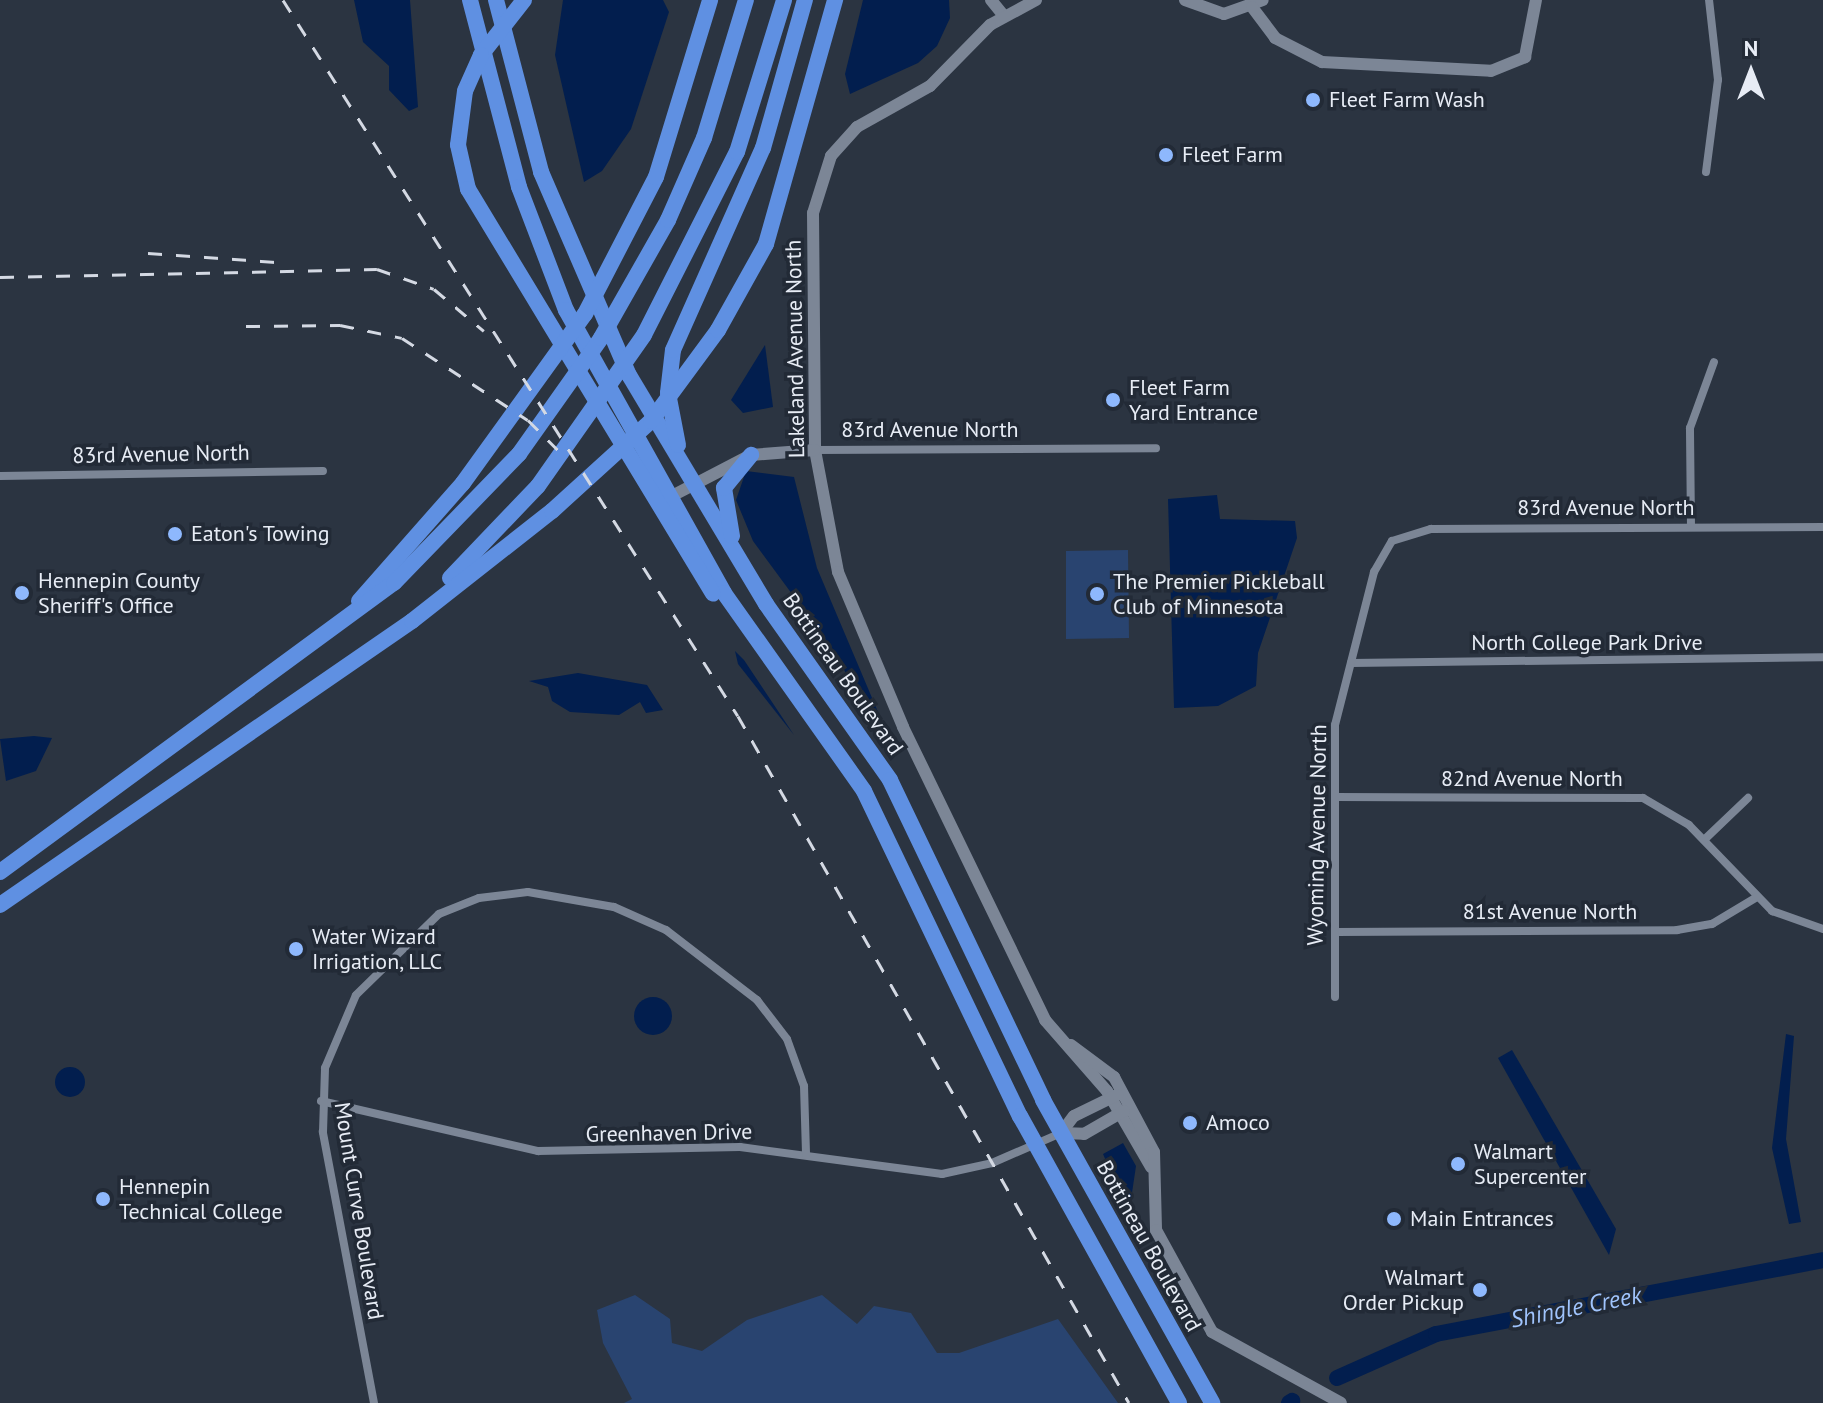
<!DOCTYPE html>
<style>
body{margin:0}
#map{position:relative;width:1823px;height:1403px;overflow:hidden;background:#2b3441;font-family:"PT Sans",sans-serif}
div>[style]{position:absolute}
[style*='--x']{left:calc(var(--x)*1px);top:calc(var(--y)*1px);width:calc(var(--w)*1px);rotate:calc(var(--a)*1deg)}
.green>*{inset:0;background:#294470}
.water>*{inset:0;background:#021e4e}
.round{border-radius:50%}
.river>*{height:16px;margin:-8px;padding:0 8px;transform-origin:8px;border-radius:8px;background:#021e4e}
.street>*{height:8px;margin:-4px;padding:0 4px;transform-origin:4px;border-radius:4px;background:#7c8696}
.secondary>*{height:12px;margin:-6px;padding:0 6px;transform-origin:6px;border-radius:6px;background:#7c8696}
.highway>*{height:16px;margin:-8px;padding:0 8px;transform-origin:8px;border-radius:8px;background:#5f90e2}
.rail>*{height:3px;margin-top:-1.5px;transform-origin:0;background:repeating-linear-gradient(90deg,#d4d9e3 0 14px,transparent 0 28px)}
.dots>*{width:22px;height:22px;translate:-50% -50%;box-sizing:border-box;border:4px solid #222a36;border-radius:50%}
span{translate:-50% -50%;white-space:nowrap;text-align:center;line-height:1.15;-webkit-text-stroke:7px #222a36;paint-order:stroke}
.poi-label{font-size:22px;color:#e7ecf5}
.left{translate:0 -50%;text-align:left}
.right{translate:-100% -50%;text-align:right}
.street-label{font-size:22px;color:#e7ecf5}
.water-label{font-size:24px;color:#a0c4fd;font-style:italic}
.north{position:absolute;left:1711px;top:32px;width:80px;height:80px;-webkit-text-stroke:6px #222a36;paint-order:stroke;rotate:0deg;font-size:22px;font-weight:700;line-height:32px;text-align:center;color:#e7ecf5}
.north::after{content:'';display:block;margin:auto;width:28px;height:36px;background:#e7ecf5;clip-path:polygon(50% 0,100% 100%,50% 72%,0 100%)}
</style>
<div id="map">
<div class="green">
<div style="clip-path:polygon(1128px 550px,1129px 638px,1066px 639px,1066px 551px)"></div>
<div style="clip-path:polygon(635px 1295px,670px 1319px,672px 1343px,702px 1351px,747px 1320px,822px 1295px,857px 1324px,874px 1306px,911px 1313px,937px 1353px,959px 1353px,1058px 1319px,1118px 1403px,624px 1403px,632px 1399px,603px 1343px,597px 1310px)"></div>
</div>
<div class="water">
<div style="clip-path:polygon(354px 0,410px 0,418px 107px,409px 111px,389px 90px,389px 66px,363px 42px)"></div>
<div style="clip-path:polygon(563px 0,663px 0,669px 12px,631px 129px,602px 171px,584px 182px,555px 55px)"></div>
<div style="clip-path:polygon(863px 0,949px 0,950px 18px,937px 46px,918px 63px,850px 94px,845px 74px)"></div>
<div style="clip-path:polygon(765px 345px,773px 407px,743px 413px,731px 400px)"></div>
<div style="clip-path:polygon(746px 471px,794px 477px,817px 568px,878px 712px,865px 709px,834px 651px,753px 541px,736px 500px)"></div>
<div style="clip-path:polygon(1217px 495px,1220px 519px,1295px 521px,1297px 538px,1258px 653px,1256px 686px,1218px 706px,1174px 708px,1168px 499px)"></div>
<div style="clip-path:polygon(735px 651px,744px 660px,794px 735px,738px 664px)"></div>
<div style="clip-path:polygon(578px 673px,647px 685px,663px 710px,646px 713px,640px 702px,619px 715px,570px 712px,552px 701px,548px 687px,529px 681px)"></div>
<div style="clip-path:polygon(34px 736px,52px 738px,36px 771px,6px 781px,0 739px)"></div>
<div class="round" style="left:634px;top:997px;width:38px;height:38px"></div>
<div style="clip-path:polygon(1786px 1034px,1794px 1036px,1786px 1139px,1801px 1222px,1789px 1224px,1772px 1148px)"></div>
<div style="clip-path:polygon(1512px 1050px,1616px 1229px,1609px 1255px,1498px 1058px)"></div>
<div class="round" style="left:55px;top:1067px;width:30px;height:30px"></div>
<div style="clip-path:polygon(1123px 1143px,1136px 1166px,1129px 1213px,1103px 1154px)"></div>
</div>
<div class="river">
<div style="--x:1337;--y:1378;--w:108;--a:-24"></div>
<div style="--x:1436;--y:1334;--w:394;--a:-10.8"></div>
<div style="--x:1289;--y:1403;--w:4;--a:-34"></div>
</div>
<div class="street">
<div style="--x:1706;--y:172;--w:93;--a:-82.6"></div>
<div style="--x:1718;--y:80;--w:81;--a:-96.4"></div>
<div style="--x:815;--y:450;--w:341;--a:-0.3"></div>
<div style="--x:0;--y:476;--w:323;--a:-0.9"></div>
<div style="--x:1691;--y:527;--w:99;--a:-90.6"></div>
<div style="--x:1690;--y:428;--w:70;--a:-70"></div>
<div style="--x:1351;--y:663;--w:472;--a:-0.7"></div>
<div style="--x:1335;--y:797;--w:308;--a:0.2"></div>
<div style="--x:1643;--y:798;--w:53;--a:30.4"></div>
<div style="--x:1689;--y:825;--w:120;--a:46"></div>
<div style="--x:1772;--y:911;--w:54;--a:19.4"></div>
<div style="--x:1704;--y:840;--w:61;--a:-43.7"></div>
<div style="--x:1336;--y:932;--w:341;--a:-0.3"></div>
<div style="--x:1677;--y:930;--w:36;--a:-10"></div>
<div style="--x:1712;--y:924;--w:52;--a:-31"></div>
<div style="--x:1335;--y:997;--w:272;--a:-90"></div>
<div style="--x:1335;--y:725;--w:158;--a:-75.7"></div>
<div style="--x:1374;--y:572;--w:36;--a:-60"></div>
<div style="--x:1392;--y:541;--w:41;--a:-17.1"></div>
<div style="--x:1431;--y:529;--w:392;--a:-0.3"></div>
<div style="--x:321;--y:1101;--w:223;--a:13"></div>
<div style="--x:538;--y:1151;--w:202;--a:-1.1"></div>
<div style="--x:740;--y:1147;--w:204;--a:7.6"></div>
<div style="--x:942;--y:1174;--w:51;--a:-12.4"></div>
<div style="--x:992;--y:1163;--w:75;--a:-23.5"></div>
<div style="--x:374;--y:1403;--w:276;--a:-100.7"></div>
<div style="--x:323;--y:1132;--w:64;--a:-88.2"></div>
<div style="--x:325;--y:1068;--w:79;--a:-67"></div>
<div style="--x:356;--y:995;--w:116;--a:-44.3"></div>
<div style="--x:439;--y:914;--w:43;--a:-21.8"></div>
<div style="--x:479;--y:898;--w:49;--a:-7"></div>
<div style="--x:528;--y:892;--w:87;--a:9.9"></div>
<div style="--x:614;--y:907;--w:57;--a:23.9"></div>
<div style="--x:666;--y:930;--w:115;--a:37.6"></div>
<div style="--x:757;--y:1000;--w:49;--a:52.4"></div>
<div style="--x:787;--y:1039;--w:50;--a:70.1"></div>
<div style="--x:804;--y:1086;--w:69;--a:88.3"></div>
</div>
<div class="secondary">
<div style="--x:991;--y:0;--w:21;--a:51"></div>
<div style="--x:1036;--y:0;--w:52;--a:151.5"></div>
<div style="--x:990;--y:25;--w:86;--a:134.5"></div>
<div style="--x:930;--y:86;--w:84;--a:150.7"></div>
<div style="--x:857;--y:127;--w:39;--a:132"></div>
<div style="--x:831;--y:156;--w:60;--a:107.5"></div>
<div style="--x:813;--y:213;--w:237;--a:89.5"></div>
<div style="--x:815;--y:450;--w:124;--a:79.3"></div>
<div style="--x:838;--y:572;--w:168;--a:67.2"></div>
<div style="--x:903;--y:727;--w:326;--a:64.1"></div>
<div style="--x:1045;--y:1020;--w:94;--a:48.9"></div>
<div style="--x:1107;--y:1091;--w:88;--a:59.9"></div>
<div style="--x:1185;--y:0;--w:41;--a:19.7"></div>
<div style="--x:1224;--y:14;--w:41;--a:-19.7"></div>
<div style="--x:1252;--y:7;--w:39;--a:53"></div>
<div style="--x:1275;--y:38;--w:53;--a:27.1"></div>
<div style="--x:1322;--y:62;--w:169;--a:3"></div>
<div style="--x:1491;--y:71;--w:37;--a:-22"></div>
<div style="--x:1525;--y:57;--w:58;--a:-79.1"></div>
<div style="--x:668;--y:498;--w:93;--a:-27.4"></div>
<div style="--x:751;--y:455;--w:64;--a:-4.5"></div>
<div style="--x:1071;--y:1045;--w:54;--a:36.7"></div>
<div style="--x:1114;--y:1077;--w:85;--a:61.9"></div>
<div style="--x:1154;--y:1152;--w:78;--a:88.5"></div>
<div style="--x:1156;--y:1230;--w:116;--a:61.2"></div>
<div style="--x:1212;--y:1332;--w:147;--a:28.8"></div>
<div style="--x:1061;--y:1133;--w:23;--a:2"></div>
<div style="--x:1084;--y:1134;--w:46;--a:-29.9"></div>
<div style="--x:1061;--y:1133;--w:21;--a:-53"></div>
<div style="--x:1074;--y:1116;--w:48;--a:-26"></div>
</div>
<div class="highway">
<div style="--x:470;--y:0;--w:193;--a:75.3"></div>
<div style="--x:519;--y:187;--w:132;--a:69.1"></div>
<div style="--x:566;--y:310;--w:324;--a:60.8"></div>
<div style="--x:724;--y:593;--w:242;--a:54.7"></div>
<div style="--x:864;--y:791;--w:361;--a:64.4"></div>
<div style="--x:1020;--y:1116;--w:328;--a:61"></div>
<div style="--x:496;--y:0;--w:178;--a:75.3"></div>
<div style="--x:541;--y:172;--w:221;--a:66.6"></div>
<div style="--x:629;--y:375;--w:267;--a:59.1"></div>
<div style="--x:766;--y:604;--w:215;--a:54.8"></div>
<div style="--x:890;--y:780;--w:355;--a:64.4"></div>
<div style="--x:1043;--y:1100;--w:347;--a:60.8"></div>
<div style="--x:524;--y:0;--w:70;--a:128"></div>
<div style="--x:481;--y:55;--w:39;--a:114"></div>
<div style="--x:465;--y:91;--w:54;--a:97.4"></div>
<div style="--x:458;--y:145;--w:45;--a:77.2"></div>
<div style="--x:468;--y:189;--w:473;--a:58.8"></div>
<div style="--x:678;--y:445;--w:53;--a:-100.9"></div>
<div style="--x:668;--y:393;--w:43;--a:-83.4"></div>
<div style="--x:673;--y:350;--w:221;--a:-66"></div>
<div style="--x:763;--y:148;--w:154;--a:-74.2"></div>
<div style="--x:732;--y:536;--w:49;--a:-99.5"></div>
<div style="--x:724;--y:488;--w:43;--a:-50.7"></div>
<div style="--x:450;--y:578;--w:127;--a:-46.3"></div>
<div style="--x:538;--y:486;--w:184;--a:-54.9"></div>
<div style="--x:644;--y:335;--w:205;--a:-63.1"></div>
<div style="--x:737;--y:152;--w:159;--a:-72.8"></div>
<div style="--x:359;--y:601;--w:157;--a:-48.6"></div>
<div style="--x:463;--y:483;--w:208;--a:-54.2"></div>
<div style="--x:585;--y:314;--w:154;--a:-62.6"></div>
<div style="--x:656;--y:177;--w:185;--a:-73"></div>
<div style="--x:0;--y:872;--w:489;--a:-36.3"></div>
<div style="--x:394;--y:583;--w:180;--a:-45.9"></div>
<div style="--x:519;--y:454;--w:142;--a:-54.7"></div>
<div style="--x:601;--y:338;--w:136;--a:-60.4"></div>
<div style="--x:668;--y:220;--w:90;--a:-66.3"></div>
<div style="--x:704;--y:138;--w:144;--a:-73.1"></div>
<div style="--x:0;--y:905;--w:500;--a:-34.58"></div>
<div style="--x:412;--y:621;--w:178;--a:-38.2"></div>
<div style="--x:552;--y:511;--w:134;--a:-42.3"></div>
<div style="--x:651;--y:421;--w:113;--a:-53.6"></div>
<div style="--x:718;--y:330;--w:98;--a:-60.8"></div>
<div style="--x:766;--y:244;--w:254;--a:-74.2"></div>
</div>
<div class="rail">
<div style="--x:283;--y:0;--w:848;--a:57.57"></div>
<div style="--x:738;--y:716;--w:790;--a:60.35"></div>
<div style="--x:148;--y:253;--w:128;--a:4"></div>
<div style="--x:0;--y:277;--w:377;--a:-1.2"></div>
<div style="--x:377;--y:269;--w:60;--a:19.3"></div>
<div style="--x:434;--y:289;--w:65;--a:40"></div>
<div style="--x:246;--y:326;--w:94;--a:-0.6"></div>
<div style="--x:340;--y:325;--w:63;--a:11.8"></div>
<div style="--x:402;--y:338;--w:150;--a:33.1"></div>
<div style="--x:528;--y:420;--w:48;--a:45"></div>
</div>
<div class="dots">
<div style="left:1313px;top:100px;background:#8eb8fd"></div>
<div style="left:1166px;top:155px;background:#8eb8fd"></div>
<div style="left:1113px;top:400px;background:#8eb8fd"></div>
<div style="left:175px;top:534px;background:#8eb8fd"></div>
<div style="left:22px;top:593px;background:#8eb8fd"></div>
<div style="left:1097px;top:594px;background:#8eb8fd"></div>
<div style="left:296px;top:949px;background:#8eb8fd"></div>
<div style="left:1190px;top:1123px;background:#8eb8fd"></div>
<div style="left:1458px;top:1164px;background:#8eb8fd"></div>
<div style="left:103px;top:1199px;background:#8eb8fd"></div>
<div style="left:1394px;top:1219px;background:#8eb8fd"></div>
<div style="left:1480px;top:1290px;background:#8eb8fd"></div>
</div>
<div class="poi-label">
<span class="left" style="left:1329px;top:100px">Fleet Farm Wash</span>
<span class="left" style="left:1182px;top:155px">Fleet Farm</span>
<span class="left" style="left:1129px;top:400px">Fleet Farm<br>Yard Entrance</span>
<span class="left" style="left:191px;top:534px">Eaton's Towing</span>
<span class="left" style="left:38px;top:593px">Hennepin County<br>Sheriff's Office</span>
<span class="left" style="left:1113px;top:594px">The Premier Pickleball<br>Club of Minnesota</span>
<span class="left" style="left:312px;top:949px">Water Wizard<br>Irrigation, LLC</span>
<span class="left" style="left:1206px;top:1123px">Amoco</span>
<span class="left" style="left:1474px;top:1164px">Walmart<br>Supercenter</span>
<span class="left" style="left:119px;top:1199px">Hennepin<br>Technical College</span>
<span class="left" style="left:1410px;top:1219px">Main Entrances</span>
<span class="right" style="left:1464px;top:1290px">Walmart<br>Order Pickup</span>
</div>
<div class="street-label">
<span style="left:795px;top:349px;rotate:-91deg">Lakeland Avenue North</span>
<span style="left:930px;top:430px">83rd Avenue North</span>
<span style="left:161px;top:454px;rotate:-1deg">83rd Avenue North</span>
<span style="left:1606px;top:508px">83rd Avenue North</span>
<span style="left:1587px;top:643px">North College Park Drive</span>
<span style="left:843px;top:674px;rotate:55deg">Bottineau Boulevard</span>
<span style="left:1532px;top:779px">82nd Avenue North</span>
<span style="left:1317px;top:835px;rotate:-89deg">Wyoming Avenue North</span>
<span style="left:1550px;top:912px">81st Avenue North</span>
<span style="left:669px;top:1133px;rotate:-1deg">Greenhaven Drive</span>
<span style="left:359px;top:1211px;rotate:81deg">Mount Curve Boulevard</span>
<span style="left:1149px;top:1246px;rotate:61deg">Bottineau Boulevard</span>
</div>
<div class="water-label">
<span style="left:1576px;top:1307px;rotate:-11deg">Shingle Creek</span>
</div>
<div class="north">N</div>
</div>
